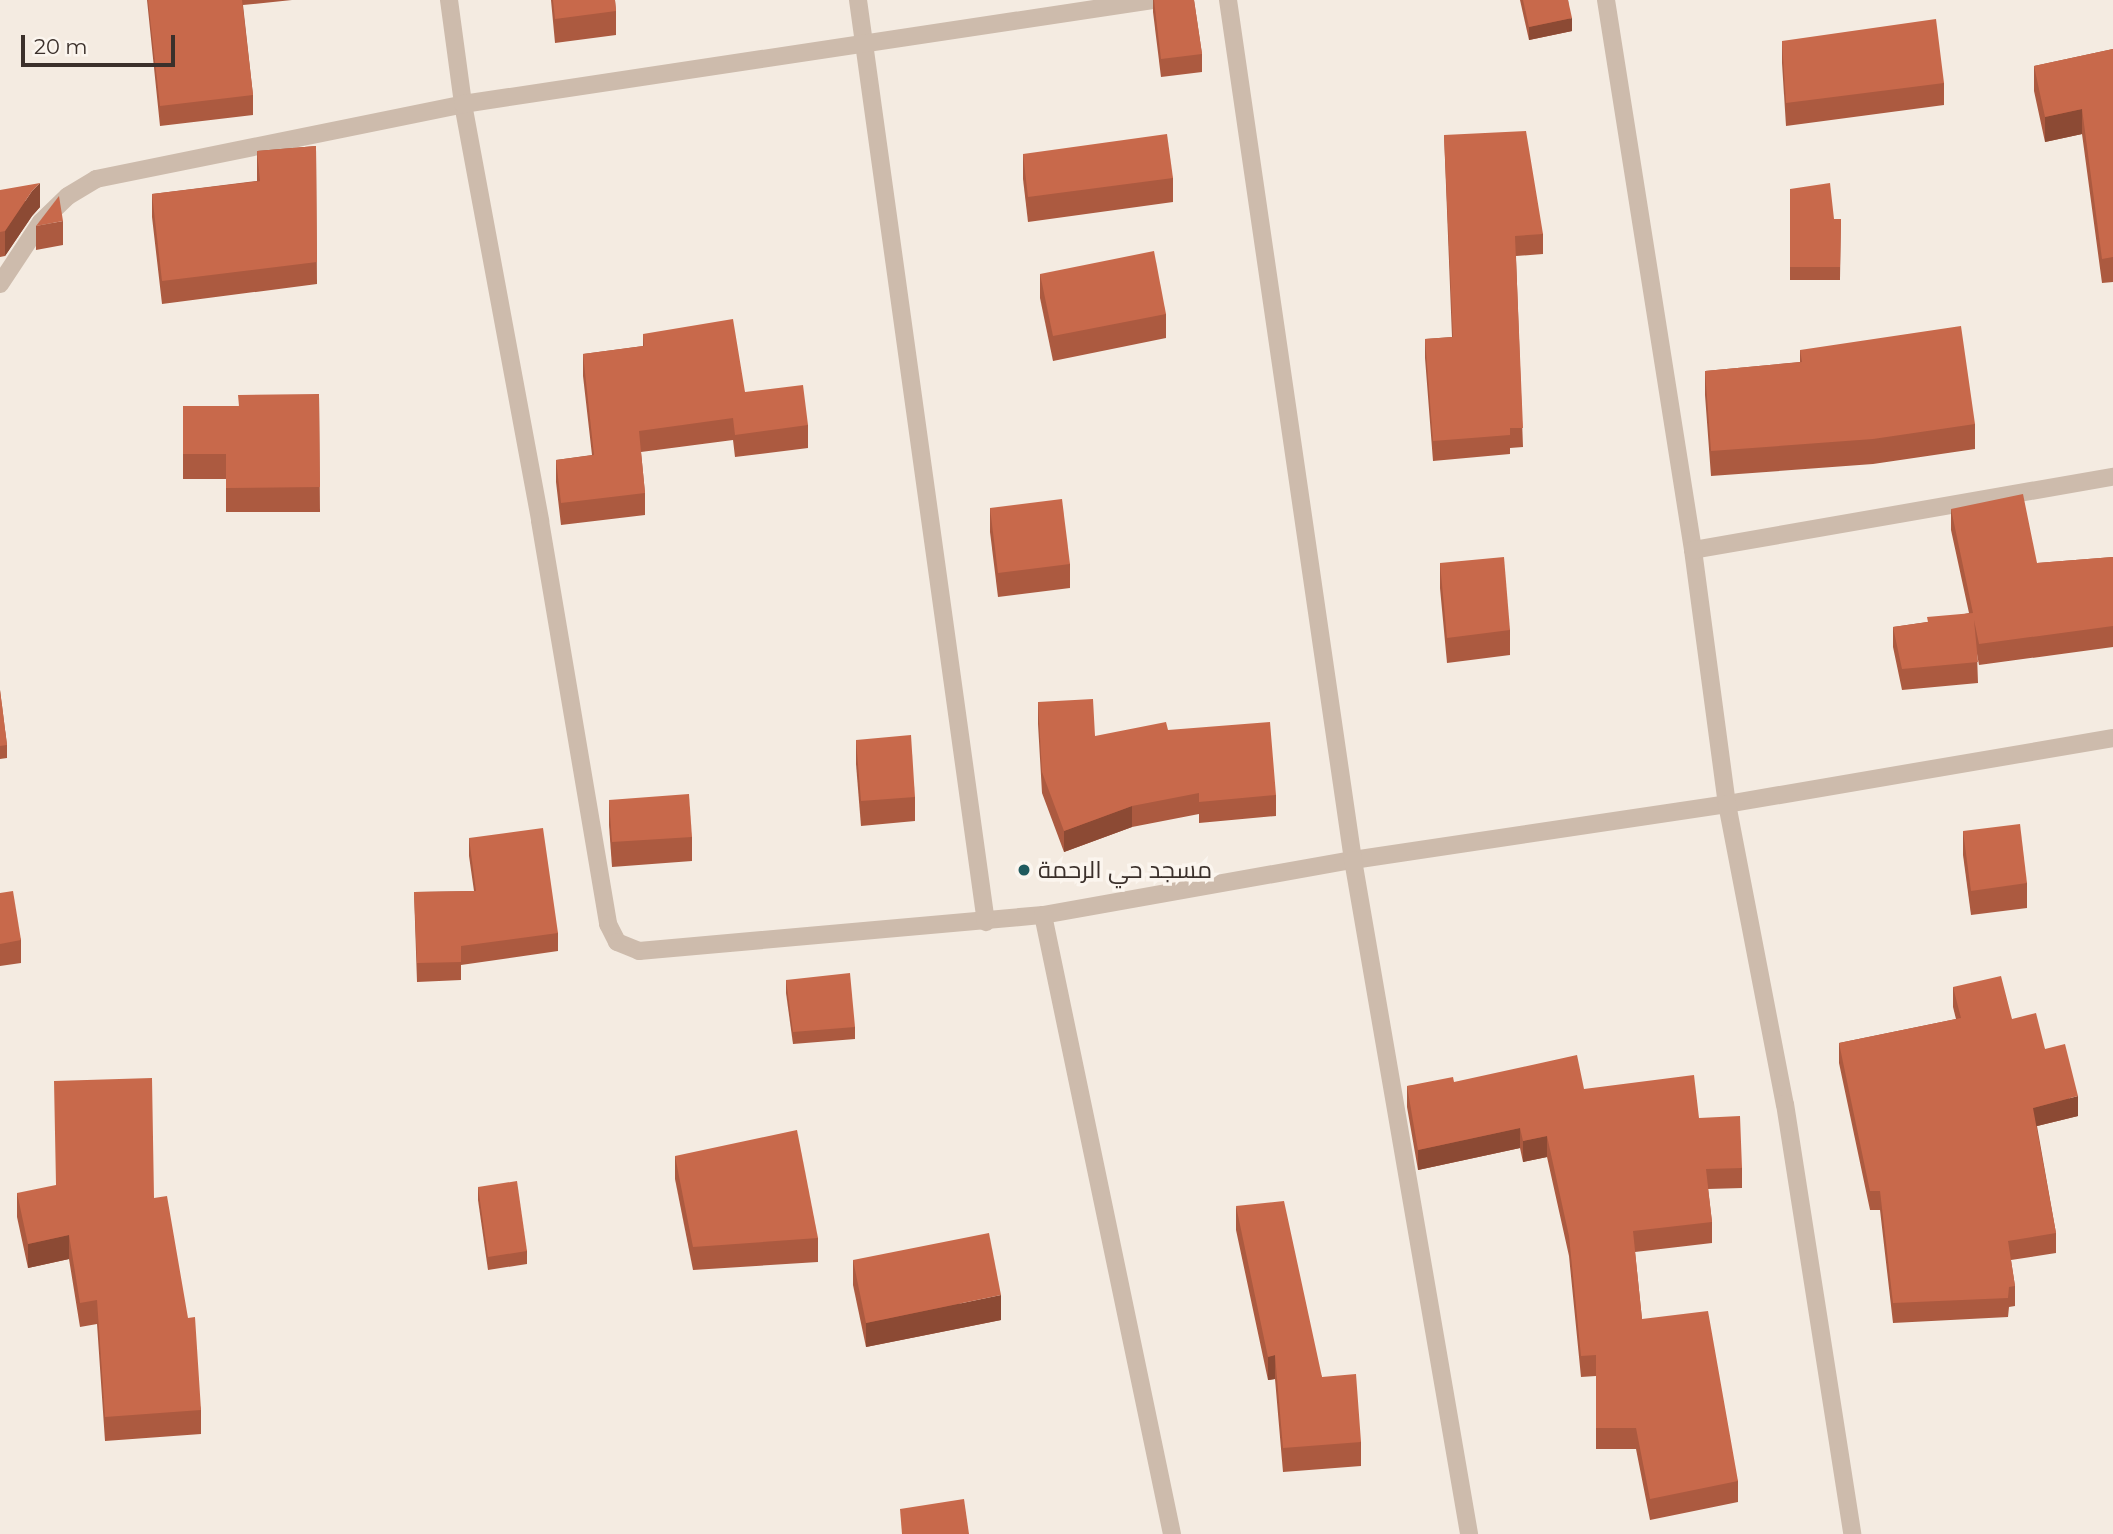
<!DOCTYPE html>
<meta charset="utf-8">
<style>
body{margin:0}
#map{position:relative;width:2113px;height:1534px;overflow:hidden;background:#f4ebe1;font-family:Montserrat,Cairo,sans-serif}
div>[style]{position:absolute}
[style*='--x']{left:calc(var(--x)*1px);top:calc(var(--y)*1px);width:calc(var(--w)*1px);rotate:calc(var(--a)*1deg)}
.minor>*{height:18px;margin:-9px;padding:0 9px;transform-origin:9px;border-radius:9px;background:#cdbbac}
.wall>*{inset:0;background:#ac5a40}
.shaded-wall>*{inset:0;background:#8c4a34}
.building>*{inset:0;background:#c8694b}
.dots>*{width:19px;height:19px;translate:-50% -50%;box-sizing:border-box;border:4px solid #fbf5ee;border-radius:50%}
span{translate:-50% -50%;white-space:nowrap;text-align:center;line-height:1.15;-webkit-text-stroke:7px #fbf5ee;paint-order:stroke}
.poi-label{font-size:24px;color:#3b302b}
.left{translate:0 -50%;text-align:left}
.scale{position:absolute;left:21px;top:35px;width:154px;height:32px;box-sizing:border-box;border:4px solid #3b302b;border-top:0;padding-left:9px;font-size:21px;line-height:24px;white-space:nowrap;color:#3b302b;-webkit-text-stroke:5px #fbf5ee;paint-order:stroke}
</style>
<div id="map">
<div class="minor">
<div style="--x:449;--y:0;--w:105;--a:82.3"></div>
<div style="--x:463;--y:104;--w:424;--a:79.5"></div>
<div style="--x:540;--y:521;--w:409;--a:80.4"></div>
<div style="--x:608;--y:924;--w:20;--a:63"></div>
<div style="--x:617;--y:942;--w:24;--a:22"></div>
<div style="--x:639;--y:951;--w:406;--a:-5.1"></div>
<div style="--x:1043;--y:915;--w:315;--a:-10.1"></div>
<div style="--x:1353;--y:860;--w:378;--a:-8.5"></div>
<div style="--x:1727;--y:804;--w:392;--a:-9.7"></div>
<div style="--x:858;--y:0;--w:931;--a:82.1"></div>
<div style="--x:1228;--y:0;--w:869;--a:81.73"></div>
<div style="--x:1353;--y:860;--w:684;--a:80.23"></div>
<div style="--x:1606;--y:0;--w:557;--a:81.01"></div>
<div style="--x:1693;--y:550;--w:256;--a:82.4"></div>
<div style="--x:1727;--y:804;--w:306;--a:79.1"></div>
<div style="--x:1785;--y:1104;--w:435;--a:81.1"></div>
<div style="--x:0;--y:284;--w:74;--a:-56.5"></div>
<div style="--x:41;--y:222;--w:37;--a:-44"></div>
<div style="--x:68;--y:196;--w:33;--a:-31"></div>
<div style="--x:96;--y:179;--w:375;--a:-11.5"></div>
<div style="--x:463;--y:104;--w:699;--a:-8.56"></div>
<div style="--x:1693;--y:550;--w:426;--a:-9.9"></div>
<div style="--x:1043;--y:915;--w:632;--a:78.23"></div>
</div>
<div class="wall">
<div style="clip-path:polygon(147px 0,292px 0,243px 5px,253px 95px,253px 115px,160px 126px)"></div>
<div style="clip-path:polygon(551px 0,615px 0,616px 11px,616px 35px,555px 43px)"></div>
<div style="clip-path:polygon(1153px 0,1194px 0,1202px 54px,1202px 72px,1161px 77px,1153px 12px)"></div>
<div style="clip-path:polygon(1520px 0,1568px 0,1572px 31px,1529px 40px)"></div>
<div style="clip-path:polygon(1782px 41px,1944px 83px,1944px 105px,1786px 126px,1782px 63px)"></div>
<div style="clip-path:polygon(2113px 49px,2113px 282px,2102px 283px,2082px 134px,2045px 142px,2034px 91px,2034px 66px)"></div>
<div style="clip-path:polygon(1444px 135px,1543px 234px,1543px 254px,1516px 256px,1523px 447px,1510px 448px,1510px 454px,1433px 461px,1425px 358px,1425px 339px,1452px 337px)"></div>
<div style="clip-path:polygon(316px 146px,317px 284px,162px 304px,152px 217px,152px 194px,257px 181px,257px 151px)"></div>
<div style="clip-path:polygon(1023px 154px,1173px 178px,1173px 202px,1028px 222px,1023px 179px)"></div>
<div style="clip-path:polygon(1790px 189px,1834px 219px,1841px 219px,1840px 280px,1790px 280px)"></div>
<div style="clip-path:polygon(0 190px,40px 207px,32px 216px,5px 256px,0 257px)"></div>
<div style="clip-path:polygon(63px 221px,63px 245px,36px 250px,36px 226px)"></div>
<div style="clip-path:polygon(1040px 274px,1166px 314px,1166px 338px,1053px 361px,1040px 298px)"></div>
<div style="clip-path:polygon(643px 334px,745px 392px,808px 425px,808px 448px,735px 457px,733px 440px,641px 452px,645px 493px,645px 515px,561px 525px,556px 482px,556px 460px,592px 455px,583px 376px,583px 354px,643px 346px)"></div>
<div style="clip-path:polygon(1800px 350px,1975px 424px,1975px 449px,1873px 464px,1711px 476px,1705px 395px,1705px 371px,1800px 362px)"></div>
<div style="clip-path:polygon(319px 394px,320px 512px,226px 512px,226px 479px,183px 479px,183px 406px,238px 406px)"></div>
<div style="clip-path:polygon(990px 508px,1070px 564px,1070px 588px,998px 597px,990px 532px)"></div>
<div style="clip-path:polygon(1951px 509px,2037px 563px,2113px 557px,2113px 647px,1979px 665px,1977px 654px,1978px 683px,1902px 690px,1893px 647px,1893px 627px,1927px 622px,1969px 613px,1951px 530px)"></div>
<div style="clip-path:polygon(1440px 563px,1510px 630px,1510px 655px,1447px 663px,1440px 588px)"></div>
<div style="clip-path:polygon(0 690px,7px 745px,7px 758px,0 759px)"></div>
<div style="clip-path:polygon(1038px 702px,1095px 736px,1276px 795px,1276px 816px,1199px 823px,1199px 814px,1132px 827px,1064px 852px,1042px 793px,1038px 724px)"></div>
<div style="clip-path:polygon(856px 740px,915px 797px,915px 821px,861px 826px,856px 764px)"></div>
<div style="clip-path:polygon(609px 800px,692px 837px,692px 861px,612px 867px,609px 825px)"></div>
<div style="clip-path:polygon(1963px 831px,2027px 883px,2027px 908px,1971px 915px,1963px 855px)"></div>
<div style="clip-path:polygon(469px 838px,558px 933px,558px 951px,461px 965px,461px 980px,417px 982px,414px 892px,474px 891px,469px 856px)"></div>
<div style="clip-path:polygon(0 893px,21px 940px,21px 963px,0 966px)"></div>
<div style="clip-path:polygon(786px 980px,855px 1027px,855px 1039px,793px 1044px,786px 993px)"></div>
<div style="clip-path:polygon(1953px 987px,2012px 1019px,2045px 1049px,2078px 1116px,2037px 1126px,2056px 1233px,2056px 1253px,2011px 1260px,2015px 1286px,2015px 1306px,2009px 1307px,2008px 1317px,1893px 1323px,1880px 1210px,1870px 1210px,1839px 1063px,1839px 1043px,1956px 1019px,1953px 1007px)"></div>
<div style="clip-path:polygon(1454px 1082px,1584px 1089px,1699px 1118px,1742px 1168px,1742px 1188px,1708px 1189px,1712px 1222px,1712px 1243px,1635px 1252px,1642px 1319px,1738px 1481px,1738px 1502px,1650px 1520px,1636px 1449px,1596px 1449px,1596px 1376px,1581px 1377px,1569px 1256px,1547px 1157px,1523px 1162px,1520px 1148px,1418px 1170px,1407px 1107px,1407px 1086px)"></div>
<div style="clip-path:polygon(675px 1156px,818px 1238px,818px 1262px,693px 1270px,675px 1179px)"></div>
<div style="clip-path:polygon(478px 1187px,527px 1251px,527px 1264px,488px 1270px,478px 1200px)"></div>
<div style="clip-path:polygon(17px 1193px,154px 1198px,201px 1410px,201px 1434px,105px 1441px,97px 1324px,80px 1327px,69px 1259px,28px 1268px,17px 1217px)"></div>
<div style="clip-path:polygon(1236px 1206px,1322px 1377px,1361px 1442px,1361px 1466px,1283px 1472px,1275px 1379px,1268px 1380px,1236px 1230px)"></div>
<div style="clip-path:polygon(853px 1260px,1001px 1320px,866px 1347px,853px 1285px)"></div>
</div>
<div class="shaded-wall">
<div style="clip-path:polygon(1572px 18px,1572px 31px,1529px 40px,1529px 27px)"></div>
<div style="clip-path:polygon(2082px 109px,2082px 134px,2045px 142px,2045px 117px)"></div>
<div style="clip-path:polygon(40px 183px,40px 207px,32px 216px,5px 256px,5px 231px,32px 191px)"></div>
<div style="clip-path:polygon(1132px 806px,1132px 827px,1064px 852px,1064px 831px)"></div>
<div style="clip-path:polygon(2078px 1096px,2078px 1116px,2033px 1127px,2033px 1108px)"></div>
<div style="clip-path:polygon(1520px 1128px,1520px 1148px,1418px 1170px,1418px 1150px)"></div>
<div style="clip-path:polygon(1547px 1136px,1547px 1157px,1523px 1162px,1523px 1141px)"></div>
<div style="clip-path:polygon(69px 1235px,69px 1259px,28px 1268px,28px 1244px)"></div>
<div style="clip-path:polygon(1001px 1295px,1001px 1320px,866px 1347px,866px 1323px)"></div>
<div style="clip-path:polygon(1275px 1355px,1275px 1379px,1268px 1380px,1268px 1357px)"></div>
</div>
<div class="building">
<div style="clip-path:polygon(148px 0,242px 0,253px 95px,160px 106px)"></div>
<div style="clip-path:polygon(553px 0,615px 0,616px 11px,555px 19px)"></div>
<div style="clip-path:polygon(1154px 0,1194px 0,1202px 54px,1161px 59px)"></div>
<div style="clip-path:polygon(1523px 0,1568px 0,1572px 18px,1529px 27px)"></div>
<div style="clip-path:polygon(1936px 19px,1944px 83px,1786px 103px,1782px 41px)"></div>
<div style="clip-path:polygon(2113px 49px,2113px 257px,2102px 259px,2082px 109px,2045px 117px,2034px 66px)"></div>
<div style="clip-path:polygon(1526px 131px,1543px 234px,1515px 236px,1523px 428px,1510px 428px,1510px 435px,1433px 441px,1425px 339px,1453px 337px,1444px 135px)"></div>
<div style="clip-path:polygon(1167px 134px,1173px 178px,1028px 197px,1023px 154px)"></div>
<div style="clip-path:polygon(316px 146px,317px 262px,162px 281px,152px 194px,260px 181px,257px 151px)"></div>
<div style="clip-path:polygon(40px 183px,32px 191px,5px 231px,0 232px,0 190px)"></div>
<div style="clip-path:polygon(1830px 183px,1834px 219px,1841px 219px,1840px 267px,1790px 267px,1790px 189px)"></div>
<div style="clip-path:polygon(59px 196px,63px 221px,36px 226px)"></div>
<div style="clip-path:polygon(1154px 251px,1166px 314px,1053px 336px,1040px 274px)"></div>
<div style="clip-path:polygon(733px 319px,745px 392px,803px 385px,808px 425px,735px 435px,733px 418px,639px 431px,645px 493px,561px 503px,556px 460px,594px 455px,583px 354px,644px 346px,643px 334px)"></div>
<div style="clip-path:polygon(1961px 326px,1975px 424px,1873px 439px,1711px 451px,1705px 371px,1802px 362px,1800px 350px)"></div>
<div style="clip-path:polygon(319px 394px,320px 487px,226px 488px,226px 454px,183px 454px,183px 406px,239px 406px,238px 395px)"></div>
<div style="clip-path:polygon(2023px 494px,2037px 563px,2113px 557px,2113px 626px,1979px 644px,1974px 620px,1978px 662px,1902px 669px,1893px 627px,1928px 622px,1927px 617px,1973px 613px,1951px 509px)"></div>
<div style="clip-path:polygon(1062px 499px,1070px 564px,998px 573px,990px 508px)"></div>
<div style="clip-path:polygon(1504px 557px,1510px 630px,1447px 638px,1440px 563px)"></div>
<div style="clip-path:polygon(0 690px,7px 745px,0 746px)"></div>
<div style="clip-path:polygon(1093px 699px,1095px 736px,1166px 722px,1168px 730px,1270px 722px,1276px 795px,1199px 802px,1199px 793px,1132px 806px,1064px 831px,1042px 772px,1038px 702px)"></div>
<div style="clip-path:polygon(911px 735px,915px 797px,861px 801px,856px 740px)"></div>
<div style="clip-path:polygon(689px 794px,692px 837px,612px 842px,609px 800px)"></div>
<div style="clip-path:polygon(2020px 824px,2027px 883px,1971px 891px,1963px 831px)"></div>
<div style="clip-path:polygon(543px 828px,558px 933px,461px 946px,461px 962px,417px 963px,414px 892px,476px 891px,469px 838px)"></div>
<div style="clip-path:polygon(13px 891px,21px 940px,0 944px,0 893px)"></div>
<div style="clip-path:polygon(850px 973px,855px 1027px,793px 1032px,786px 980px)"></div>
<div style="clip-path:polygon(2001px 976px,2012px 1019px,2036px 1013px,2045px 1049px,2065px 1044px,2078px 1096px,2033px 1108px,2056px 1233px,2008px 1241px,2015px 1286px,2009px 1287px,2008px 1298px,1893px 1303px,1880px 1191px,1870px 1191px,1839px 1043px,1961px 1018px,1953px 987px)"></div>
<div style="clip-path:polygon(1577px 1055px,1584px 1089px,1694px 1075px,1699px 1118px,1740px 1116px,1742px 1168px,1706px 1169px,1712px 1222px,1633px 1231px,1642px 1319px,1708px 1311px,1738px 1481px,1650px 1499px,1636px 1428px,1596px 1428px,1596px 1355px,1581px 1356px,1569px 1236px,1547px 1136px,1523px 1141px,1520px 1128px,1418px 1150px,1407px 1086px,1453px 1077px,1454px 1082px)"></div>
<div style="clip-path:polygon(152px 1078px,154px 1198px,167px 1196px,188px 1318px,195px 1317px,201px 1410px,105px 1417px,97px 1300px,80px 1303px,69px 1235px,28px 1244px,17px 1193px,56px 1185px,54px 1081px)"></div>
<div style="clip-path:polygon(797px 1130px,818px 1238px,693px 1247px,675px 1156px)"></div>
<div style="clip-path:polygon(517px 1181px,527px 1251px,488px 1257px,478px 1187px)"></div>
<div style="clip-path:polygon(1284px 1201px,1322px 1377px,1356px 1374px,1361px 1442px,1283px 1448px,1275px 1355px,1268px 1357px,1236px 1206px)"></div>
<div style="clip-path:polygon(989px 1233px,1001px 1295px,866px 1323px,853px 1260px)"></div>
<div style="clip-path:polygon(964px 1499px,969px 1534px,902px 1534px,900px 1509px)"></div>
</div>
<div class="dots">
<div style="left:1024px;top:870px;background:#1f5a5e"></div>
</div>
<div class="poi-label">
<span class="left" style="left:1038px;top:870px">مسجد حي الرحمة</span>
</div>
<div class="scale">20 m</div>
</div>
